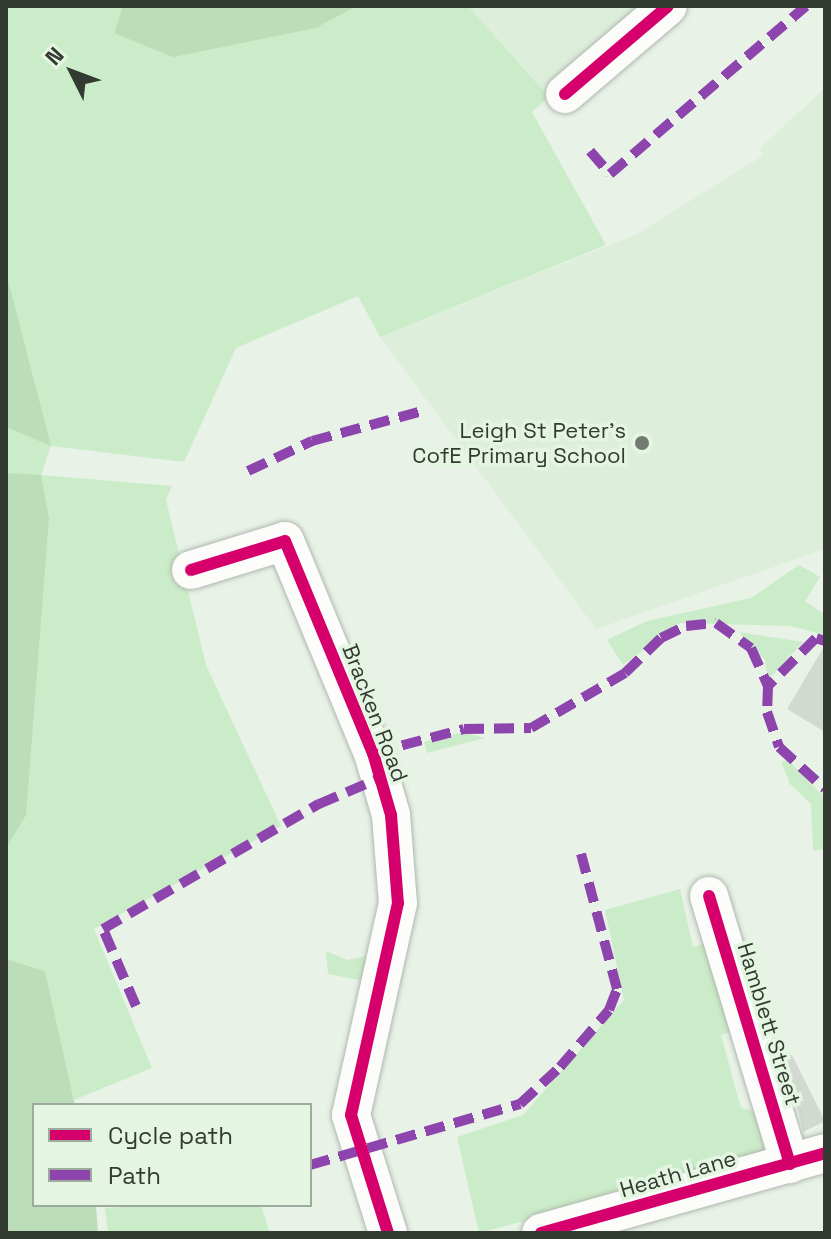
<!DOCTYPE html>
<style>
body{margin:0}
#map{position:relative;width:831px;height:1239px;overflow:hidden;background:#e8f2e7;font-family:"Space Grotesk",sans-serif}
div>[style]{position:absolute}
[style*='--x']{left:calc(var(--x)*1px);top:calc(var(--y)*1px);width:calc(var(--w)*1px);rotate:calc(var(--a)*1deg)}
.built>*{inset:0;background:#ddefdb}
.green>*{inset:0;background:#cbecc8}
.forest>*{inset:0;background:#bbddb8}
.building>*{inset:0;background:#d1d9d1}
.roads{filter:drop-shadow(0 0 2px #b0b8af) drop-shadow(0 0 2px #b0b8af)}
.minor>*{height:38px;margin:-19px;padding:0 19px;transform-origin:19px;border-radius:19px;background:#fcfdfb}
.quiet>*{height:10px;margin-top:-5px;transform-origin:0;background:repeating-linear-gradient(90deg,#8e44ad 0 20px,transparent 0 30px)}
.cycleway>*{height:12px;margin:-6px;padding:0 6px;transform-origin:6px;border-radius:6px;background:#d6006c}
.dots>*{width:22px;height:22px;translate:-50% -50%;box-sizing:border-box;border:4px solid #e4f6e2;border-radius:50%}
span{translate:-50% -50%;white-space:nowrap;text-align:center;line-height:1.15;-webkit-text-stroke:7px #e4f6e2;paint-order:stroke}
.poi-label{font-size:22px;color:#333a32}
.right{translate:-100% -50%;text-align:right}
.street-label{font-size:22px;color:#333a32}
.frame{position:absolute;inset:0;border:8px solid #333a32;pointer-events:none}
.legend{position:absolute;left:32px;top:1103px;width:280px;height:104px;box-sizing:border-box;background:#e4f6e2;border:2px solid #9dab9c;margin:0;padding:10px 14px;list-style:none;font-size:24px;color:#333a32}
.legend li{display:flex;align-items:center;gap:16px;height:40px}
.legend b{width:40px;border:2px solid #9dab9c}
.north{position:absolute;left:32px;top:32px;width:80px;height:80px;-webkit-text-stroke:6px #e4f6e2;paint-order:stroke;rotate:312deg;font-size:22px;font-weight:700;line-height:32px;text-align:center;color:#333a32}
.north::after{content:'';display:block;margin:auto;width:28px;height:36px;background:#333a32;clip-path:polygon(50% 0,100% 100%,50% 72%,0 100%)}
</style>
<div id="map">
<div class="built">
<div style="clip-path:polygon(468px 6px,660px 6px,549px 97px)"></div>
<div style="clip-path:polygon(825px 88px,825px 549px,596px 629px,380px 337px,635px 235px,764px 155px,759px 149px)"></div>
</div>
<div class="green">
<div style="clip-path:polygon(6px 6px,123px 6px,114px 33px,316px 28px,357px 6px,468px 6px,549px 97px,532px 112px,606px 245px,380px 337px,358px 296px,236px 348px,184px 462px,51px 446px,41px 475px,172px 486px,166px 500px,206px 665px,281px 826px,94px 929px,152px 1068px,74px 1100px,45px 971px,6px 959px)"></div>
<div style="clip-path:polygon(799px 565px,820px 577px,805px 601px,825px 615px,825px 635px,790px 626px,680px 623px,623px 665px,607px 640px,647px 621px,751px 598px)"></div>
<div style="clip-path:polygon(739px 632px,803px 642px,768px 680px,765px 660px)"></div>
<div style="clip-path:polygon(463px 732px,485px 738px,427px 753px,424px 742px)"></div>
<div style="clip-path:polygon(788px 760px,825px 798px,825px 849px,813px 851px,811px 804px,790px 784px,781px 762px)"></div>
<div style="clip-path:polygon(680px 889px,693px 947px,707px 943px,731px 1032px,721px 1035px,741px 1108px,761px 1113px,772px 1155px,479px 1233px,457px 1137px,523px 1115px,624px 1000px,605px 910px)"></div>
<div style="clip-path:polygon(326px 951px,347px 960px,375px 954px,365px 981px,328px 974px)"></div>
<div style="clip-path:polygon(144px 1205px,261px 1205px,270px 1233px,108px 1233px,105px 1208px)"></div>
</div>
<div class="forest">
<div style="clip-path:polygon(123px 6px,357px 6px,316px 28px,173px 57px,114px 33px)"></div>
<div style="clip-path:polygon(6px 272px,51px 446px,6px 427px)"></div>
<div style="clip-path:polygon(6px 473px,41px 475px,49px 518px,26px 815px,6px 848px)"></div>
<div style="clip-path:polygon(6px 959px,45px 971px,75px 1105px,34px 1105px,34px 1205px,96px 1205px,98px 1233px,6px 1233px)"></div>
</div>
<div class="building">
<div style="clip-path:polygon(825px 645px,825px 732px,787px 709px)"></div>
<div style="clip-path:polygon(792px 1055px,825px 1121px,803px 1132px,786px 1056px)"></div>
</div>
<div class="roads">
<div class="minor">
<div style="--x:565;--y:94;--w:135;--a:-40.5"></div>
<div style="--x:191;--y:570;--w:98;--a:-17.1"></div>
<div style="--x:285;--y:541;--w:230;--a:67.5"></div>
<div style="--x:373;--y:753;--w:65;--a:73.8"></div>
<div style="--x:391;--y:815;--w:88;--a:85.5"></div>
<div style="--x:398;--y:903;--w:217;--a:102.5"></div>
<div style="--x:351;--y:1115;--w:124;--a:72.6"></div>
<div style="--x:709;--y:896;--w:280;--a:73.2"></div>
<div style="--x:541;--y:1233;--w:295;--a:-15.7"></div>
</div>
</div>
<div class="quiet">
<div style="--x:590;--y:151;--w:30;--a:49"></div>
<div style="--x:610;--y:174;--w:258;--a:-40.6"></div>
<div style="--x:248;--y:471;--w:71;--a:-25.1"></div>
<div style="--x:312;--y:441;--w:111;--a:-15.2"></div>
<div style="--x:825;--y:641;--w:9;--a:-162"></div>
<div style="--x:816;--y:638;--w:68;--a:135"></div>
<div style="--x:768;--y:686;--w:26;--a:92"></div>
<div style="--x:767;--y:712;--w:37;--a:71"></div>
<div style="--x:779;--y:747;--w:62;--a:42.4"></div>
<div style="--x:373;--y:753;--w:94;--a:-14.8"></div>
<div style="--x:464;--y:729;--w:67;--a:-0.9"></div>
<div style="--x:531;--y:728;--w:109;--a:-30.3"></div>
<div style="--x:625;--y:673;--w:50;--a:-44.2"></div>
<div style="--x:661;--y:638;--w:28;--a:-26"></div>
<div style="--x:686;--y:626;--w:30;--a:-6"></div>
<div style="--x:716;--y:623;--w:43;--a:35.5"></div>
<div style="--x:751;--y:648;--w:42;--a:65.9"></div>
<div style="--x:136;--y:1006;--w:84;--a:-113.2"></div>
<div style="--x:103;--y:929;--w:250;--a:-30.1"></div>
<div style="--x:319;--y:804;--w:66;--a:-23.1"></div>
<div style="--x:310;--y:1165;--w:219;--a:-16.2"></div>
<div style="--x:520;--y:1104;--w:54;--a:-42.8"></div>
<div style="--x:560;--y:1067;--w:75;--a:-49.3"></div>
<div style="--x:609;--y:1010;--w:22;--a:-69"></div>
<div style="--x:617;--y:989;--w:140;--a:-104.9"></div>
</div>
<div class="cycleway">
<div style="--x:565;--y:94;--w:135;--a:-40.5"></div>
<div style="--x:191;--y:570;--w:98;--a:-17.1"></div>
<div style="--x:285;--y:541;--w:230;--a:67.5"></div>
<div style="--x:373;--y:753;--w:65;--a:73.8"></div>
<div style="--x:391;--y:815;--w:88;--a:85.5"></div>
<div style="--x:398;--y:903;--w:217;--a:102.5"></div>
<div style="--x:351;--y:1115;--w:124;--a:72.6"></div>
<div style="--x:709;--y:896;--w:280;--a:73.2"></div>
<div style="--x:541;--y:1233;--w:295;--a:-15.7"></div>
</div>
<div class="dots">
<div style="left:642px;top:443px;background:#727a71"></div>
</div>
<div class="poi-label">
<span class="right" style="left:626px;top:443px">Leigh St Peter's<br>CofE Primary School</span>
</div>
<div class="street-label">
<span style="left:375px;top:713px;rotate:69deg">Bracken Road</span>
<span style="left:769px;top:1024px;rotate:73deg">Hamblett Street</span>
<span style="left:678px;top:1174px;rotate:-16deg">Heath Lane</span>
</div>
<div class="frame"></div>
<ul class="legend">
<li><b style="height:10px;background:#d6006c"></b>Cycle path</li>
<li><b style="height:10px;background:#8e44ad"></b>Path</li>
</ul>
<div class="north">N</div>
</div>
